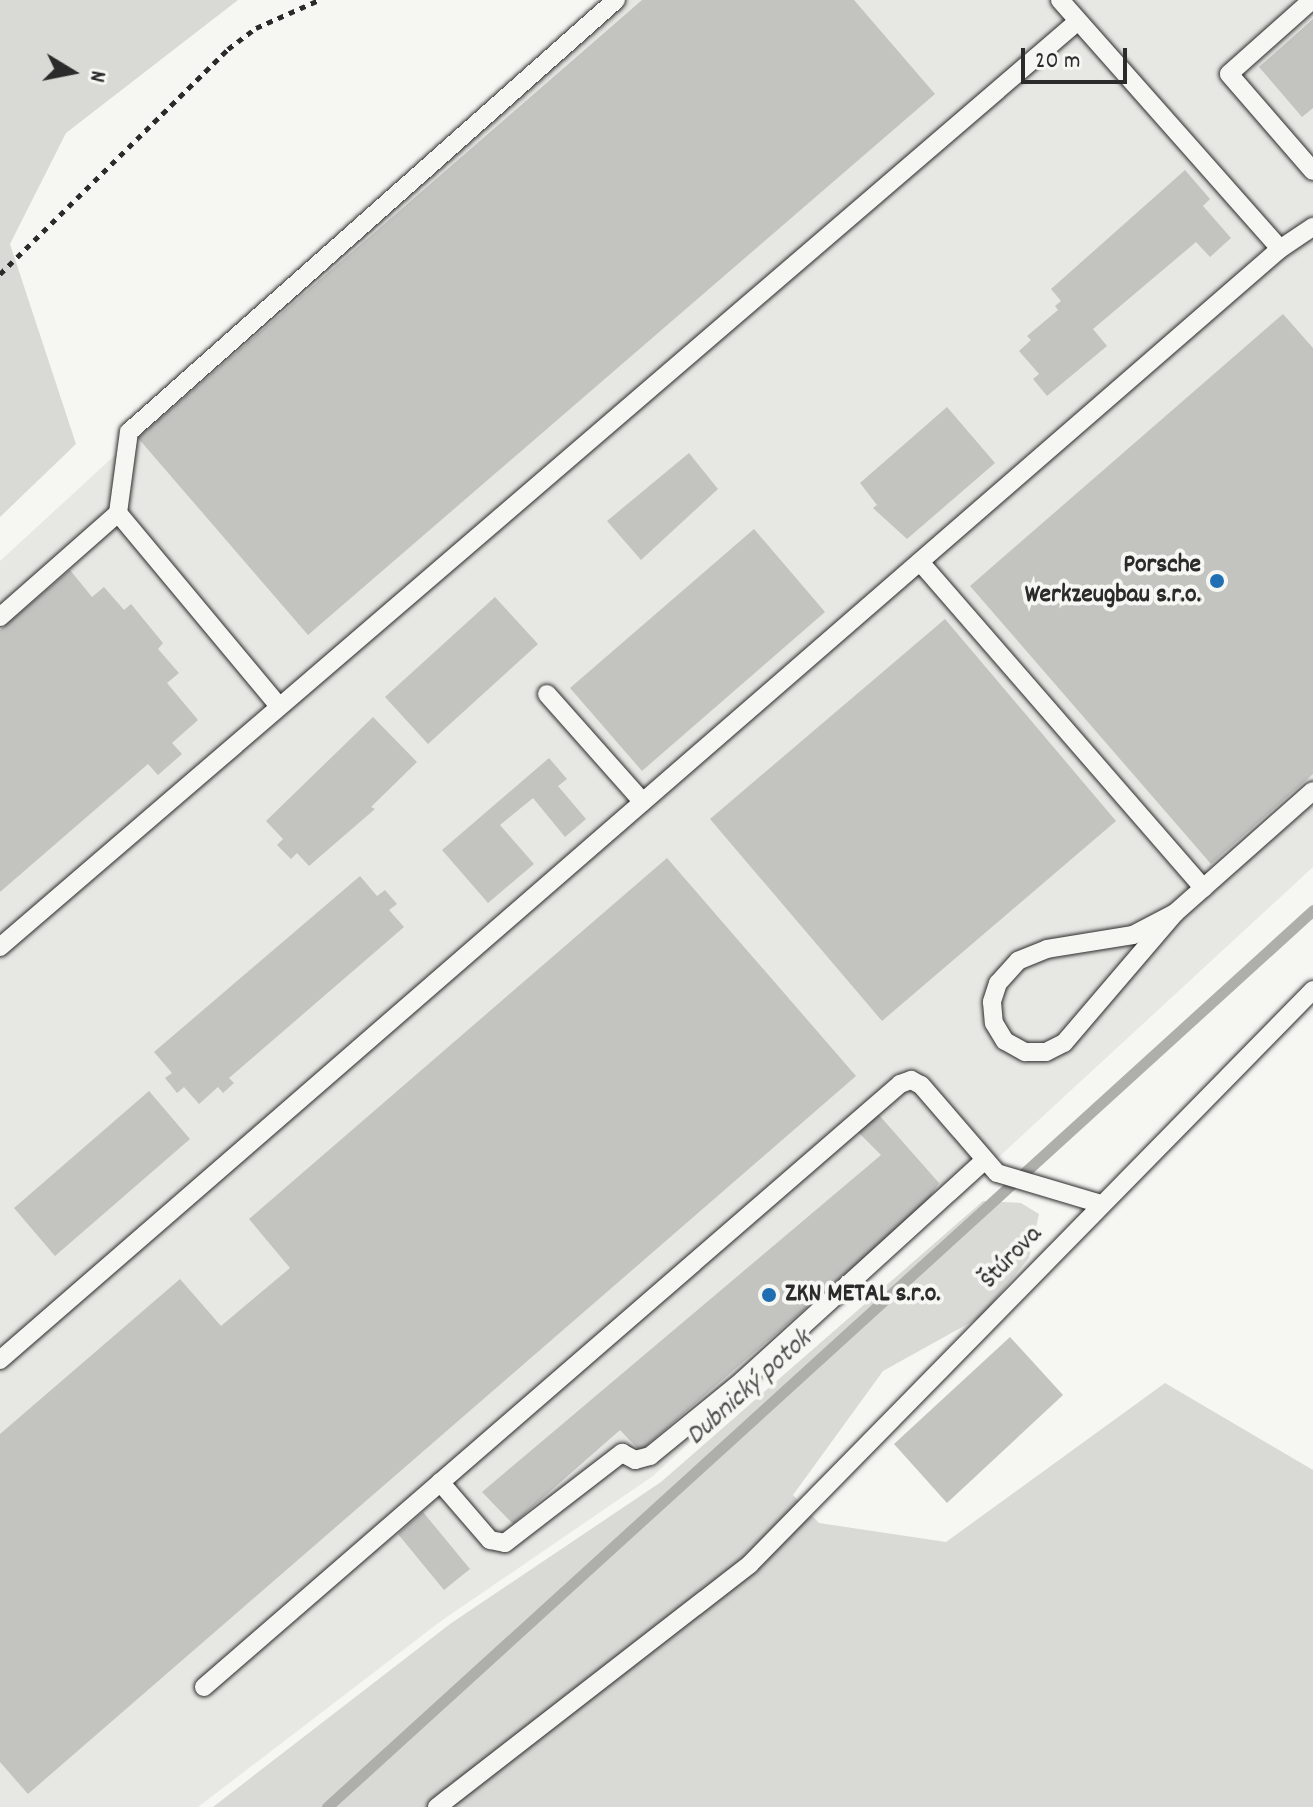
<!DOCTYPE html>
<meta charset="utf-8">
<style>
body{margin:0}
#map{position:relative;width:1313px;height:1807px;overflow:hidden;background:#f6f6f2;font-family:Dekko,sans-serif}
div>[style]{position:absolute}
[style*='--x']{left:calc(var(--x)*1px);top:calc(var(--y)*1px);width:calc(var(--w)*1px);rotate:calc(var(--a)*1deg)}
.built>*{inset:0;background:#e7e7e3}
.green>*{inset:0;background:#d9d9d5}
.stream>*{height:11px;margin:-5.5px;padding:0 5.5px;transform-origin:5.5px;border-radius:5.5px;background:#aeaeab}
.building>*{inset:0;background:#c3c3c0}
.path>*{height:5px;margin-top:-2.5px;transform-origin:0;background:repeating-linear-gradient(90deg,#2b2b2b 0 6px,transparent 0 12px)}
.roads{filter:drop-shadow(0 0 2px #2b2b2b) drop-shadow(0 0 2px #2b2b2b)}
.lane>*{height:18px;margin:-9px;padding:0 9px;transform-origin:9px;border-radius:9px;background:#f6f6f2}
.dots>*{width:22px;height:22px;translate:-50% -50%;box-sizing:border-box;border:4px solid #f6f6f2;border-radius:50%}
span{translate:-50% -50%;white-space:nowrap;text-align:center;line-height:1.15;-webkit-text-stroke:8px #f6f6f2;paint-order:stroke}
.poi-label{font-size:26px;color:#2b2b2b;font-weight:700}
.right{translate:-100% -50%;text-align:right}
.left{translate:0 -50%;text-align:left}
.street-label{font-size:26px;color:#2b2b2b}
.water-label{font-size:28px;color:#525251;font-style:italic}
.north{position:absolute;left:32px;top:32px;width:80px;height:80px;-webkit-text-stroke:6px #f6f6f2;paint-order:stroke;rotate:100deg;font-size:22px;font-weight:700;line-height:32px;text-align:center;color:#2b2b2b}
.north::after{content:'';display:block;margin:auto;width:28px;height:36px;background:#2b2b2b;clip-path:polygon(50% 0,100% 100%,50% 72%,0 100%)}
.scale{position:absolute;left:1021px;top:48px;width:106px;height:36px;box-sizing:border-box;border:4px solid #2b2b2b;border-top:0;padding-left:10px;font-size:24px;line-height:28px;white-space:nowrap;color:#2b2b2b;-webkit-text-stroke:6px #f6f6f2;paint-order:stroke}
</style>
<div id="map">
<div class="built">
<div style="clip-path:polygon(610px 0,1313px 0,1313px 867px,653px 1476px,441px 1621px,198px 1807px,0 1807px,0 561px)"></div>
</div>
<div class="green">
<div style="clip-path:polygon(0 0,238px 0,66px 133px,10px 244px,76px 444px,0 517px)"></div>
<div style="clip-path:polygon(983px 1201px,1021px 1203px,1039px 1214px,1029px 1258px,982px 1316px,883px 1371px,793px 1495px,819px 1523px,946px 1542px,1165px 1383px,1313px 1470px,1313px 1807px,213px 1807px,450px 1624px,661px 1482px)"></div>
</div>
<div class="stream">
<div style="--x:327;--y:1807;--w:1333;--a:-42.29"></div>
</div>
<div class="building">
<div style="clip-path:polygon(642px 0,854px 0,935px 94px,308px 635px,138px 438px)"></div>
<div style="clip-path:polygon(1313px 19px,1313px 108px,1302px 117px,1259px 67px)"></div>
<div style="clip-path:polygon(1185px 170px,1210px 199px,1203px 206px,1231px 238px,1210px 257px,1196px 242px,1093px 329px,1107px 346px,1047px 396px,1033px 379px,1039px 374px,1019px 351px,1031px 340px,1027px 336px,1058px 310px,1055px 306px,1061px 301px,1051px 289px)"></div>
<div style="clip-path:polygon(1283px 314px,1313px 348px,1313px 774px,1211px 864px,970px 586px)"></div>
<div style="clip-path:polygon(947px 407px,995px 463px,907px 539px,873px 508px,877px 505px,860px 483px)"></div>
<div style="clip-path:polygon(689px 453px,718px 489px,641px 560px,607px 521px)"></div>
<div style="clip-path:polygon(754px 529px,825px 612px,642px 771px,570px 688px)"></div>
<div style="clip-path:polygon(70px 570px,92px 597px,104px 587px,124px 610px,131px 604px,163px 643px,158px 649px,179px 673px,167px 683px,198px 720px,172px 743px,182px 754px,158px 775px,148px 764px,0 892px,0 630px)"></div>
<div style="clip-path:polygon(495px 597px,538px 644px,428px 744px,385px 697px)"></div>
<div style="clip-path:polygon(945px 619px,1116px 821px,882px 1021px,710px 819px)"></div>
<div style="clip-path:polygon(373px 717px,417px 762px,371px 807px,375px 809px,309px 866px,297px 853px,291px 859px,277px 845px,283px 839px,266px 821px)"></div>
<div style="clip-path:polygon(549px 758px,567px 779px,558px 786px,586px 819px,565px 837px,533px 798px,500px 825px,534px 864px,488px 903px,442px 850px)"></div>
<div style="clip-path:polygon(667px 858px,856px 1076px,28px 1794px,0 1762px,0 1434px,180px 1279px,221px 1326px,290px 1268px,249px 1219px)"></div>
<div style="clip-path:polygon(360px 876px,377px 896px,385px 890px,397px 904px,389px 910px,404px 927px,229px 1078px,234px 1083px,223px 1093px,218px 1087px,199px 1104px,184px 1087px,177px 1093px,165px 1078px,172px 1073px,154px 1052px)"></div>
<div style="clip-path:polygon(149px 1091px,190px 1139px,55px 1256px,14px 1208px)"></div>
<div style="clip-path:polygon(879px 1115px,939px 1183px,924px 1206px,640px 1451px,620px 1430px,513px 1524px,482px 1492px,881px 1155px,858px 1132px)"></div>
<div style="clip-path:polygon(1010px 1337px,1063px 1395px,947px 1503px,894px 1444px)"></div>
<div style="clip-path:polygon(423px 1512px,470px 1569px,444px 1590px,398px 1534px)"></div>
</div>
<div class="path">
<div style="--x:0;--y:274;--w:320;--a:-44.6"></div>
<div style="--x:228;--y:49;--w:35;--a:-37"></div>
<div style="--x:256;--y:28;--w:69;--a:-24"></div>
</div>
<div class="roads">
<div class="lane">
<div style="--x:1060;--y:0;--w:332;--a:48.5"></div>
<div style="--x:1312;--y:0;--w:111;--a:138.3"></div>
<div style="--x:1229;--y:74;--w:128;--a:49.1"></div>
<div style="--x:118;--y:513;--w:249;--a:50.2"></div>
<div style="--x:920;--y:562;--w:432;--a:49"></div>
<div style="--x:0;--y:617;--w:157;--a:-41.4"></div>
<div style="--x:118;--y:513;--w:82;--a:-82.3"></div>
<div style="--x:129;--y:432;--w:651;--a:-41.58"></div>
<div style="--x:547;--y:694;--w:144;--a:48.4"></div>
<div style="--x:1175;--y:913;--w:47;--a:152.4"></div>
<div style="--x:1133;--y:935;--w:87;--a:170.8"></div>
<div style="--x:1047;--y:949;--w:31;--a:158"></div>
<div style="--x:1018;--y:961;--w:30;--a:132"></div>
<div style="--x:998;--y:983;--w:20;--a:108"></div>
<div style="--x:992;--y:1002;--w:21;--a:85"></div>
<div style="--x:994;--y:1023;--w:21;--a:59"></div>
<div style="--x:1005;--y:1041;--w:23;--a:29"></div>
<div style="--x:1025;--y:1052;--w:21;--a:0"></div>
<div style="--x:1046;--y:1052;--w:20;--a:-27"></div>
<div style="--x:1064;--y:1043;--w:171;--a:-49.5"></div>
<div style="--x:1175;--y:913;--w:184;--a:-41.5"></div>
<div style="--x:0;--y:947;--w:1420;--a:-40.66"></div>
<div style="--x:0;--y:1360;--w:1695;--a:-40.96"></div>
<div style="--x:1280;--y:249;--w:40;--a:-34"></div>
<div style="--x:440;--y:1482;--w:77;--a:49.2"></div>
<div style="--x:490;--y:1540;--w:15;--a:11"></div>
<div style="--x:505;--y:1543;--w:148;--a:-37.6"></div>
<div style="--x:622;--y:1453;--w:15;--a:28"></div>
<div style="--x:635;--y:1460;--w:16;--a:-15"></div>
<div style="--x:650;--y:1456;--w:119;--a:-39.2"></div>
<div style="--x:742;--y:1381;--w:328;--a:-42.3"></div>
<div style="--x:204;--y:1687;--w:921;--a:-40.9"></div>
<div style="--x:900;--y:1084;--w:12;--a:-20"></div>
<div style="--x:911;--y:1080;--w:11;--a:27"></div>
<div style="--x:921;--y:1085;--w:116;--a:49.2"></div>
<div style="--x:997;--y:1173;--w:109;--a:16.6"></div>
<div style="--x:437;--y:1807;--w:396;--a:-37.8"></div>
<div style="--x:750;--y:1564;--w:804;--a:-45.55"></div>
</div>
</div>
<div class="dots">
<div style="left:1217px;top:581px;background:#1f6fb2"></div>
<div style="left:769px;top:1295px;background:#1f6fb2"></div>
</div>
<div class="poi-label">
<span class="right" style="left:1201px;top:581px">Porsche<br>Werkzeugbau s.r.o.</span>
<span class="left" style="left:785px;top:1295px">ZKN METAL s.r.o.</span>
</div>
<div class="street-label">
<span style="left:1012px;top:1258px;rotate:-46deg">Štúrova</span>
</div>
<div class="water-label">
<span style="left:750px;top:1389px;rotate:-42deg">Dubnický potok</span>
</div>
<div class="north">N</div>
<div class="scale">20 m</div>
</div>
